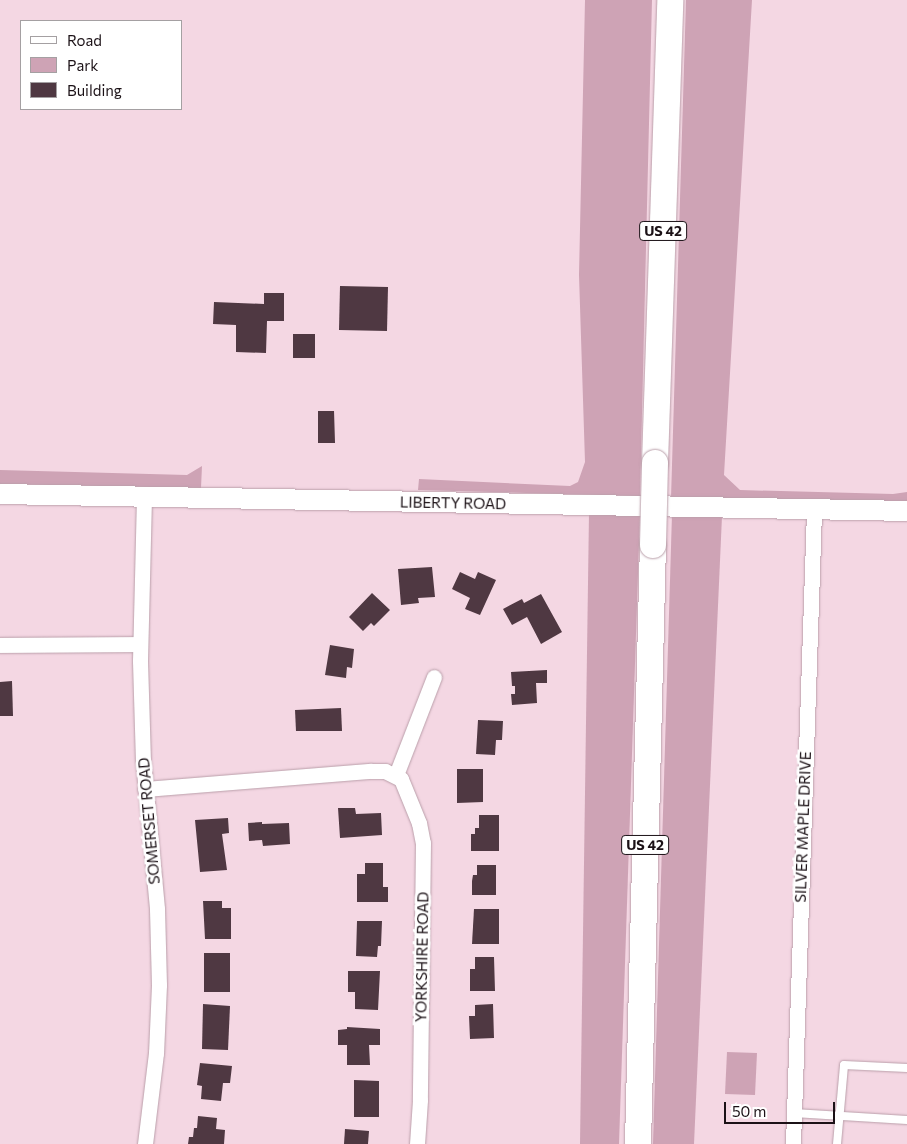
<!DOCTYPE html>
<style>
body{margin:0}
#map{position:relative;width:907px;height:1144px;overflow:hidden;background:#f4d7e3;font-family:Commissioner,sans-serif}
div>[style]{position:absolute}
[style*='--x']{left:calc(var(--x)*1px);top:calc(var(--y)*1px);width:calc(var(--w)*1px);rotate:calc(var(--a)*1deg)}
.green>*{inset:0;background:#cea3b5}
.building>*{inset:0;background:#4f3842}
.roads{filter:drop-shadow(0 0 1px #ba9faa) drop-shadow(0 0 1px #ba9faa)}
.service>*{height:8px;margin:-4px;padding:0 4px;transform-origin:4px;border-radius:4px;background:#fff}
.minor>*{height:15px;margin:-7.5px;padding:0 7.5px;transform-origin:7.5px;border-radius:7.5px;background:#fff}
.tertiary>*{height:20px;margin:-10px;padding:0 10px;transform-origin:10px;border-radius:10px;background:#fff}
.trunk>*{height:26px;margin:-13px;padding:0 13px;transform-origin:13px;border-radius:13px;background:#fff}
.bridges{filter:drop-shadow(0 0 1px #ba9faa) drop-shadow(0 0 1px #ba9faa)}
.trunk-bridge>*{height:26px;margin:-13px;padding:0 13px;transform-origin:13px;border-radius:13px;background:#fff}
span{translate:-50% -50%;white-space:nowrap;text-align:center;line-height:1.15;-webkit-text-stroke:5px #fff;paint-order:stroke}
.shield-label span{padding:1px 4px;background:#fff;border:1px solid;border-radius:4px;-webkit-text-stroke-width:0}
.shield-label{font-size:14px;color:#1b1116;font-weight:700}
.street-label{font-size:15px;color:#1b1116}
.legend{position:absolute;left:20px;top:20px;width:162px;height:90px;box-sizing:border-box;background:#fff;border:1px solid #a4a0a2;margin:0;padding:6px 9px;list-style:none;font-size:15px;color:#1b1116}
.legend li{display:flex;align-items:center;gap:10px;height:25px}
.legend b{width:25px;border:1px solid #a4a0a2}
.scale{position:absolute;left:724px;top:1102px;width:111px;height:22px;box-sizing:border-box;border:2px solid #1b1116;border-top:0;padding-left:6px;font-size:15px;line-height:18px;white-space:nowrap;color:#1b1116;-webkit-text-stroke:4px #fff;paint-order:stroke}
</style>
<div id="map">
<div class="green">
<div style="clip-path:polygon(585px 0,652px 0,640px 496px,418px 490px,419px 479px,570px 486px,578px 482px,585px 462px,579px 275px)"></div>
<div style="clip-path:polygon(686px 0,752px 0,724px 475px,740px 490px,893px 494px,907px 492px,907px 502px,671px 498px)"></div>
<div style="clip-path:polygon(202px 466px,201px 488px,0 484px,0 470px,187px 475px)"></div>
<div style="clip-path:polygon(589px 513px,640px 514px,619px 1144px,580px 1144px)"></div>
<div style="clip-path:polygon(672px 514px,722px 516px,694px 1144px,653px 1144px)"></div>
<div style="clip-path:polygon(727px 1052px,757px 1053px,755px 1095px,725px 1094px)"></div>
</div>
<div class="building">
<div style="clip-path:polygon(340px 286px,388px 287px,387px 331px,339px 330px)"></div>
<div style="clip-path:polygon(264px 293px,284px 293px,284px 321px,267px 321px,266px 353px,236px 352px,236px 325px,213px 324px,214px 302px,264px 304px)"></div>
<div style="clip-path:polygon(293px 334px,315px 334px,315px 358px,293px 358px)"></div>
<div style="clip-path:polygon(318px 411px,334px 411px,335px 443px,318px 443px)"></div>
<div style="clip-path:polygon(432px 567px,435px 597px,418px 598px,419px 603px,401px 605px,398px 569px)"></div>
<div style="clip-path:polygon(460px 572px,475px 579px,478px 572px,496px 580px,480px 615px,465px 609px,470px 598px,452px 589px)"></div>
<div style="clip-path:polygon(372px 593px,390px 610px,374px 626px,371px 623px,363px 631px,349px 617px)"></div>
<div style="clip-path:polygon(541px 594px,562px 632px,541px 644px,527px 617px,512px 625px,503px 609px,522px 599px,524px 603px)"></div>
<div style="clip-path:polygon(330px 645px,354px 649px,352px 668px,347px 667px,346px 678px,325px 675px)"></div>
<div style="clip-path:polygon(547px 670px,547px 683px,536px 683px,537px 703px,512px 705px,511px 694px,515px 694px,515px 686px,512px 686px,511px 672px)"></div>
<div style="clip-path:polygon(12px 681px,13px 716px,0 716px,0 682px)"></div>
<div style="clip-path:polygon(341px 708px,342px 731px,296px 731px,295px 710px)"></div>
<div style="clip-path:polygon(478px 720px,503px 721px,502px 740px,496px 740px,495px 755px,476px 754px)"></div>
<div style="clip-path:polygon(457px 769px,483px 769px,483px 802px,457px 803px)"></div>
<div style="clip-path:polygon(338px 808px,355px 808px,356px 814px,381px 813px,382px 835px,340px 838px)"></div>
<div style="clip-path:polygon(479px 815px,499px 815px,499px 851px,471px 851px,471px 834px,475px 834px,475px 828px,479px 828px)"></div>
<div style="clip-path:polygon(228px 818px,229px 833px,222px 834px,227px 870px,200px 872px,195px 820px)"></div>
<div style="clip-path:polygon(262px 822px,262px 824px,289px 823px,290px 844px,263px 846px,262px 840px,249px 841px,248px 823px)"></div>
<div style="clip-path:polygon(365px 863px,383px 863px,383px 887px,388px 887px,388px 902px,357px 902px,357px 874px,365px 874px)"></div>
<div style="clip-path:polygon(477px 865px,496px 865px,496px 895px,472px 895px,472px 881px,473px 875px,477px 875px)"></div>
<div style="clip-path:polygon(203px 901px,222px 901px,222px 908px,231px 908px,231px 939px,205px 939px)"></div>
<div style="clip-path:polygon(474px 909px,499px 909px,499px 944px,472px 944px)"></div>
<div style="clip-path:polygon(357px 921px,382px 921px,381px 946px,378px 946px,377px 957px,356px 956px)"></div>
<div style="clip-path:polygon(204px 953px,230px 953px,230px 992px,204px 992px)"></div>
<div style="clip-path:polygon(475px 957px,494px 957px,495px 991px,470px 991px,470px 969px,475px 969px)"></div>
<div style="clip-path:polygon(348px 971px,380px 971px,378px 1010px,355px 1009px,355px 992px,348px 992px)"></div>
<div style="clip-path:polygon(203px 1004px,230px 1006px,228px 1050px,202px 1049px)"></div>
<div style="clip-path:polygon(493px 1004px,494px 1038px,470px 1039px,469px 1016px,475px 1016px,475px 1005px)"></div>
<div style="clip-path:polygon(347px 1027px,380px 1029px,380px 1045px,369px 1045px,370px 1065px,347px 1065px,347px 1045px,338px 1045px,338px 1030px,347px 1029px)"></div>
<div style="clip-path:polygon(200px 1063px,232px 1066px,230px 1083px,223px 1083px,221px 1101px,201px 1099px,202px 1086px,197px 1085px)"></div>
<div style="clip-path:polygon(354px 1080px,379px 1081px,379px 1117px,354px 1117px)"></div>
<div style="clip-path:polygon(198px 1116px,217px 1118px,216px 1129px,225px 1130px,224px 1144px,188px 1144px,189px 1137px,193px 1137px,194px 1128px,197px 1128px)"></div>
<div style="clip-path:polygon(345px 1129px,369px 1131px,368px 1144px,344px 1144px)"></div>
</div>
<div class="roads">
<div class="service">
<div style="--x:794;--y:1113;--w:113;--a:3.5"></div>
<div style="--x:837;--y:1144;--w:79;--a:-84.9"></div>
<div style="--x:844;--y:1065;--w:63;--a:2.7"></div>
</div>
<div class="minor">
<div style="--x:144;--y:497;--w:164;--a:91.4"></div>
<div style="--x:140;--y:661;--w:99;--a:88.3"></div>
<div style="--x:143;--y:760;--w:150;--a:84.6"></div>
<div style="--x:157;--y:909;--w:76;--a:88.5"></div>
<div style="--x:159;--y:985;--w:68;--a:92.5"></div>
<div style="--x:156;--y:1053;--w:92;--a:96.9"></div>
<div style="--x:0;--y:645;--w:140;--a:-0.4"></div>
<div style="--x:396;--y:775;--w:105;--a:-68.8"></div>
<div style="--x:145;--y:789;--w:227;--a:-4.6"></div>
<div style="--x:371;--y:771;--w:14;--a:0"></div>
<div style="--x:385;--y:771;--w:18;--a:27"></div>
<div style="--x:401;--y:779;--w:48;--a:67.8"></div>
<div style="--x:419;--y:823;--w:20;--a:79"></div>
<div style="--x:423;--y:843;--w:257;--a:90.7"></div>
<div style="--x:420;--y:1100;--w:44;--a:93.9"></div>
<div style="--x:793;--y:1144;--w:634;--a:-88.1"></div>
</div>
<div class="tertiary">
<div style="--x:0;--y:494;--w:907;--a:1.07"></div>
</div>
<div class="trunk">
<div style="--x:655;--y:463;--w:463;--a:-88.1"></div>
<div style="--x:638;--y:1144;--w:599;--a:-88.57"></div>
</div>
</div>
<div class="bridges">
<div class="trunk-bridge">
<div style="--x:653;--y:545;--w:82;--a:-88.6"></div>
</div>
</div>
<div class="shield-label">
<span style="left:663px;top:231px">US 42</span>
<span style="left:645px;top:845px">US 42</span>
</div>
<div class="street-label">
<span style="left:453px;top:503px;rotate:1deg">LIBERTY ROAD</span>
<span style="left:149px;top:821px;rotate:-95deg">SOMERSET ROAD</span>
<span style="left:803px;top:827px;rotate:-88deg">SILVER MAPLE DRIVE</span>
<span style="left:422px;top:957px;rotate:-89deg">YORKSHIRE ROAD</span>
</div>
<ul class="legend">
<li><b style="height:6px;background:#fff"></b>Road</li>
<li><b style="height:14px;background:#cea3b5"></b>Park</li>
<li><b style="height:14px;background:#4f3842"></b>Building</li>
</ul>
<div class="scale">50 m</div>
</div>
